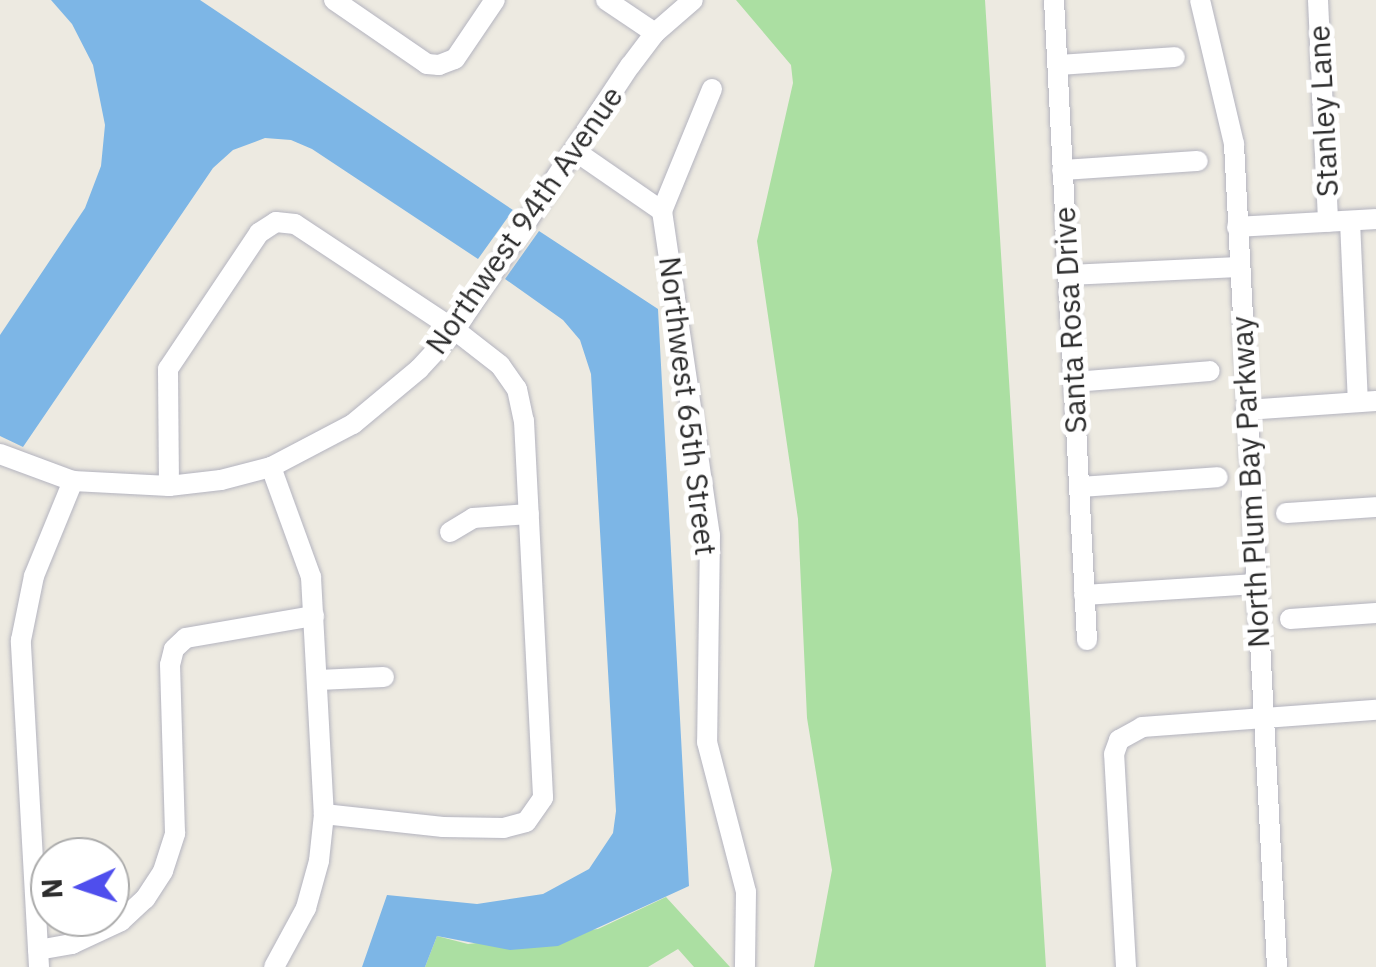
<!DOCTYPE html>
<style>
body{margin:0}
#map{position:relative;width:1376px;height:967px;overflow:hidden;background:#edeae1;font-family:"IBM Plex Sans",sans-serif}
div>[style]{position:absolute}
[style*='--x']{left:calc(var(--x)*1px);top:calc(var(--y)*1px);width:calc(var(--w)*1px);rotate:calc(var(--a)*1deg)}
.green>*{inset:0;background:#abdfa2}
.water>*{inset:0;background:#7db6e6}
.roads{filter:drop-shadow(0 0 2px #b4b4bf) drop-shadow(0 0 2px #b4b4bf)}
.minor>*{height:20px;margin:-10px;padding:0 10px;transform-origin:10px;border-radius:10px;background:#fff}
span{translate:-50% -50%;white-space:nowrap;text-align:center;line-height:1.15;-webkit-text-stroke:10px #fff;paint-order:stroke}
.street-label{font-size:30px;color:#2d2d2d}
.north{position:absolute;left:30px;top:837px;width:100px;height:100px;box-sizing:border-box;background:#fff;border:2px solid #ababab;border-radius:50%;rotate:267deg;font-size:28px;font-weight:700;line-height:40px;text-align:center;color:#2d2d2d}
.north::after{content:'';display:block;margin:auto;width:35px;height:45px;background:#4f4eed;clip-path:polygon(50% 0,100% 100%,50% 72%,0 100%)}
</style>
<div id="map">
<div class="green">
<div style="clip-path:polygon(736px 0,985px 0,1046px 967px,814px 967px,832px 870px,807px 718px,798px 519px,757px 241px,793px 83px,791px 65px)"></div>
<div style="clip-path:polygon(666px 897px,730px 967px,694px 967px,678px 949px,648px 967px,425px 967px,437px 936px,468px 944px,598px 929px)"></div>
</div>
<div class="water">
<div style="clip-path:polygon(51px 0,200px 0,513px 210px,478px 259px,312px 149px,291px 140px,265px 138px,233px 150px,213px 168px,23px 447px,0 436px,0 335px,85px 208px,101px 166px,105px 125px,93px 65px,72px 24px)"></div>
<div style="clip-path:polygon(539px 231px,658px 309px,689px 886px,558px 946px,510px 950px,437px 936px,425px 967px,362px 967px,387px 895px,477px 904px,543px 894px,589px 869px,613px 833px,616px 811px,591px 374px,580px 340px,563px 320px,505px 279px)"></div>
</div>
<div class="roads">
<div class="minor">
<div style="--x:334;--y:0;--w:113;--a:34.5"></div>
<div style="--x:427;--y:64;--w:12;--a:5"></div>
<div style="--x:439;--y:65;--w:17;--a:-21"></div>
<div style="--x:455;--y:59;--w:71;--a:-55.9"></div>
<div style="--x:606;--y:0;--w:59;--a:34"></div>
<div style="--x:1054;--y:0;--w:641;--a:87.05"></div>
<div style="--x:1200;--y:0;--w:148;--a:76.7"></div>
<div style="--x:1234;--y:144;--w:824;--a:87.01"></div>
<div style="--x:1318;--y:0;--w:222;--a:87.4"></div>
<div style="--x:1058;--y:65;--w:117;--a:-3.9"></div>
<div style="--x:712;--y:89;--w:132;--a:112.3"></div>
<div style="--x:662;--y:211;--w:328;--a:81.6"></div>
<div style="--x:710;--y:535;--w:207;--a:90.8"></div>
<div style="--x:707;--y:742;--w:155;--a:75.4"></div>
<div style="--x:746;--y:892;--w:75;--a:90.8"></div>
<div style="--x:575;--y:151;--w:106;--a:34.6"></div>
<div style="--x:1062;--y:170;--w:136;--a:-3.8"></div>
<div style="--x:1350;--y:221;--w:181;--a:87.5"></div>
<div style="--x:1237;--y:227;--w:139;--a:-3.3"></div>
<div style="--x:1068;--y:275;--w:171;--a:-2.7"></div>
<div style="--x:1074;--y:382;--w:136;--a:-4.6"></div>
<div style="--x:1246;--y:410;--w:130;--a:-4"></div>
<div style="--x:0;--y:454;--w:78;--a:20.3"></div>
<div style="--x:73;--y:481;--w:96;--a:3"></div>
<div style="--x:169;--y:486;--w:52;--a:-6.6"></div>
<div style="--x:221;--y:480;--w:52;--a:-14.6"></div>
<div style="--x:271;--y:467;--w:93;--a:-27.7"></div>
<div style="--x:353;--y:424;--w:86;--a:-39.8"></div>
<div style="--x:419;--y:369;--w:53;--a:-47.3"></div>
<div style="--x:455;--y:330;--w:317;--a:-56.5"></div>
<div style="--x:630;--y:66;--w:41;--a:-52.9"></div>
<div style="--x:655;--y:33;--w:50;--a:-41"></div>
<div style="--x:271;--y:467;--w:117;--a:70"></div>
<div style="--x:311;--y:577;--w:237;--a:86.9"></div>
<div style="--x:324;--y:814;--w:47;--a:96.1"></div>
<div style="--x:319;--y:861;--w:49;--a:105.5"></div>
<div style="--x:306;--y:908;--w:67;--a:118.5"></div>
<div style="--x:169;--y:486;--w:117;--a:-90.5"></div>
<div style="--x:168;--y:369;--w:164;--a:-56.2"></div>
<div style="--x:259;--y:233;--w:20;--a:-33"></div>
<div style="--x:276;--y:222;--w:19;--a:6"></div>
<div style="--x:295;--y:224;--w:192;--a:33.5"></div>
<div style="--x:455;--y:330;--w:57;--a:37.9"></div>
<div style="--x:500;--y:365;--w:29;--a:55"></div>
<div style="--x:517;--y:389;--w:33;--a:78"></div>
<div style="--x:524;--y:421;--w:377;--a:87.1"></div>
<div style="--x:543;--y:798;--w:29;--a:125"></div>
<div style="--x:526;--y:822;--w:23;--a:165"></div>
<div style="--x:504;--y:828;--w:61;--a:-179.1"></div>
<div style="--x:443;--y:827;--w:120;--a:-173.8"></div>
<div style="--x:1080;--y:487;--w:138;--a:-4.1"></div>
<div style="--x:1286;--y:513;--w:90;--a:-3.8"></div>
<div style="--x:450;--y:532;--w:27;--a:-31"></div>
<div style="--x:473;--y:518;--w:56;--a:-4.1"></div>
<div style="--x:1084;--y:595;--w:172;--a:-3.7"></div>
<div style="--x:1290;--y:619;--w:86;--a:-4"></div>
<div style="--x:318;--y:680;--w:66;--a:-2.6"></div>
<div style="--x:38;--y:950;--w:35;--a:-10"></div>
<div style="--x:72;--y:944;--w:54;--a:-25.1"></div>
<div style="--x:121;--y:921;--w:33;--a:-43"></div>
<div style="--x:145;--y:899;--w:33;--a:-57"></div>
<div style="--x:163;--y:871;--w:40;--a:-72"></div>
<div style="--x:175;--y:833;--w:168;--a:-91.7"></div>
<div style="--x:170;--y:665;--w:16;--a:-76"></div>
<div style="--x:174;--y:649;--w:16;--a:-43"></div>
<div style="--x:186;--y:638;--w:130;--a:-9.8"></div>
<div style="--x:39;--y:967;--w:327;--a:-93.2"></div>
<div style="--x:21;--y:640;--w:65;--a:-78.5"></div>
<div style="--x:34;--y:576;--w:103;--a:-67.7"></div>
<div style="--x:1126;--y:967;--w:213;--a:-93.2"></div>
<div style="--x:1114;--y:754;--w:15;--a:-70"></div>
<div style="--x:1119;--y:740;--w:26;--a:-29"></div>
<div style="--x:1142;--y:727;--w:235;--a:-4.2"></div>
</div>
</div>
<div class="street-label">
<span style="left:1323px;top:111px;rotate:-93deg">Stanley Lane</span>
<span style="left:524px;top:220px;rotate:-55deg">Northwest 94th Avenue</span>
<span style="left:1070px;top:320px;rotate:-93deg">Santa Rosa Drive</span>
<span style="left:688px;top:406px;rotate:83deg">Northwest 65th Street</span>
<span style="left:1250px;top:482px;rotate:-93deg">North Plum Bay Parkway</span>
</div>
<div class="north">N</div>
</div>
